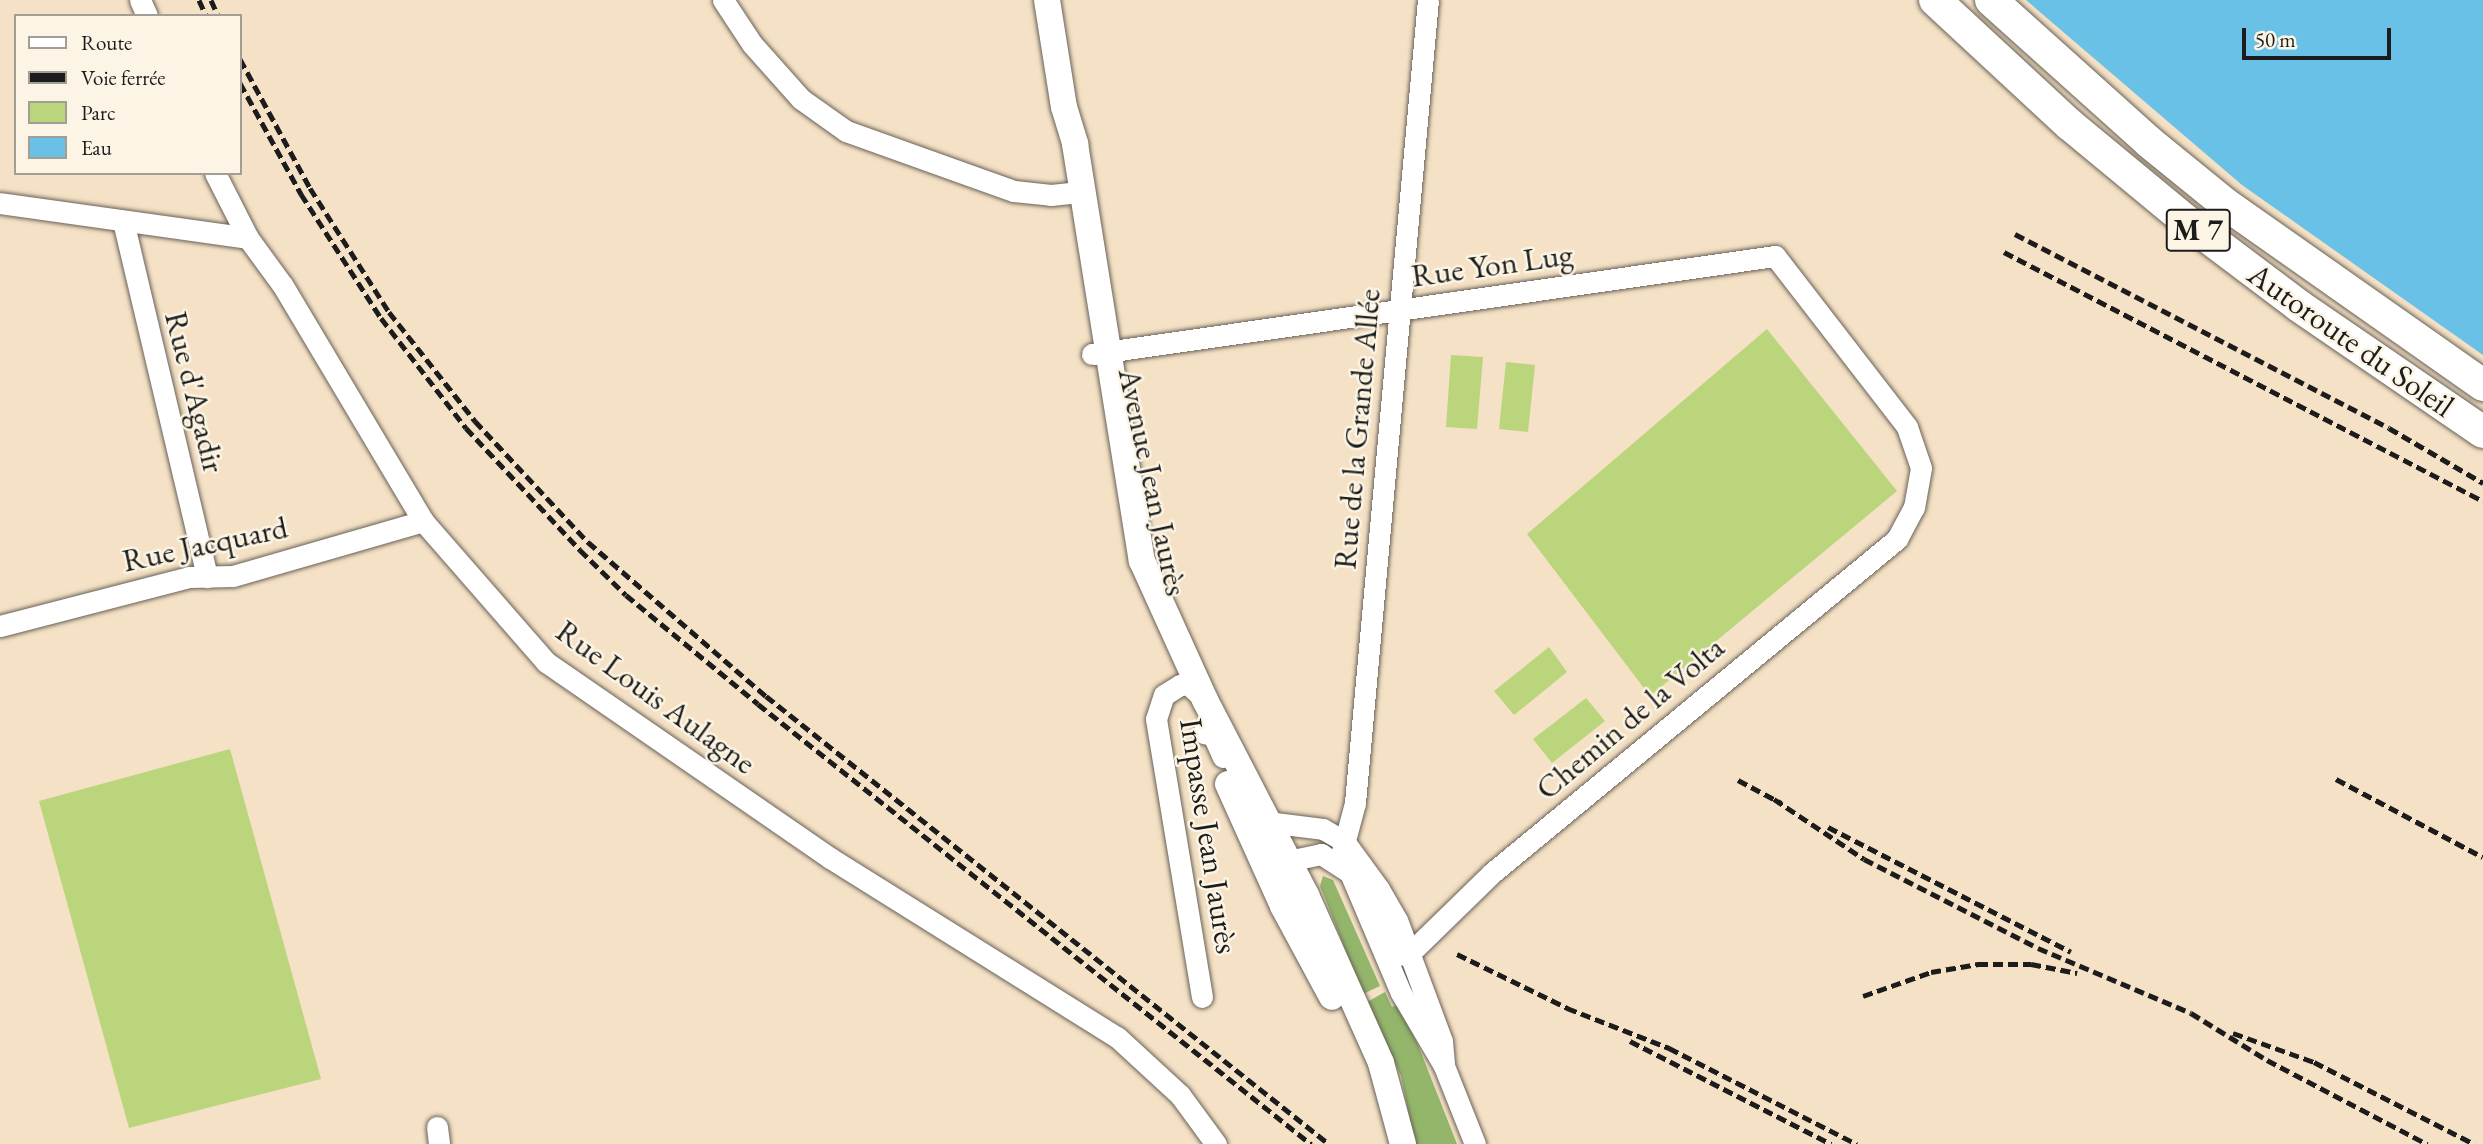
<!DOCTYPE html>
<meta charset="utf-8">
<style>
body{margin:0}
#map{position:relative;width:2483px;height:1144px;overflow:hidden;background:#f5e1c5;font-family:"EB Garamond",serif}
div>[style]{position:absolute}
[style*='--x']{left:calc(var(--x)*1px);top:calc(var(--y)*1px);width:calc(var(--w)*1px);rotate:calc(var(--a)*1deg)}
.green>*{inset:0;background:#bad57b}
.forest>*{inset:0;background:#93b66b}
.water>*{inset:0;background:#6ac1e7}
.roads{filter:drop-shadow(0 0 2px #686157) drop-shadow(0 0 2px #686157)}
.minor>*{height:21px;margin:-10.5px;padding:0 10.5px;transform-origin:10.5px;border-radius:10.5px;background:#fff}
.major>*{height:26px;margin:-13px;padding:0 13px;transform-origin:13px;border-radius:13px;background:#fff}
.highway>*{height:32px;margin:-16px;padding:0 16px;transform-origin:16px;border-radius:16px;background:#fff}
.rail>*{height:5px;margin-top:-2.5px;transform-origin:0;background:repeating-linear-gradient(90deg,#1c1c1c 0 10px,transparent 0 15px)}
span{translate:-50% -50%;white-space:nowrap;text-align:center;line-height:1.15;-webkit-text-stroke:5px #fcf5e5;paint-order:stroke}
.shield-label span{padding:2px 5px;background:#fcf5e5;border:2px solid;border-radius:5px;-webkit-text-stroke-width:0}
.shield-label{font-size:30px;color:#1c1c1c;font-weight:700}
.street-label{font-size:32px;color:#1c1c1c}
.legend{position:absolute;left:14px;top:14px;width:228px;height:161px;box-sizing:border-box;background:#fcf5e5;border:2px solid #a29e95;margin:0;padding:9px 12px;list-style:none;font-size:21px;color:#1c1c1c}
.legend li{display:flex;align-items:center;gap:14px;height:35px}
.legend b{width:35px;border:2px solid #a29e95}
.scale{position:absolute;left:2242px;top:28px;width:149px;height:32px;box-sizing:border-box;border:4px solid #1c1c1c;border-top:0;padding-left:9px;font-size:21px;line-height:24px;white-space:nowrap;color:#1c1c1c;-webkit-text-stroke:5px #fcf5e5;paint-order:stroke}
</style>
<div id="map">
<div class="green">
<div style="clip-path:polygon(1767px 329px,1897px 491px,1650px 696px,1527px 534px)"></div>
<div style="clip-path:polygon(1451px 355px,1483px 357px,1477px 429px,1446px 427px)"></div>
<div style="clip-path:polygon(1506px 362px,1535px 365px,1528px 432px,1499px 429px)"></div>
<div style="clip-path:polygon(1549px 647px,1567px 672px,1514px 715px,1494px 691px)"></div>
<div style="clip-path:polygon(1586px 698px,1605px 721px,1552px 763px,1533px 739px)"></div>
<div style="clip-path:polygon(230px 749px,321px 1079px,129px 1128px,39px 801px)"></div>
</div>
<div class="forest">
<div style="clip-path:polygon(1323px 876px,1333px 880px,1380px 986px,1363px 994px,1320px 886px)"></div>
<div style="clip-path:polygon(1385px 992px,1392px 1007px,1398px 1004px,1418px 1045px,1457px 1144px,1415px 1144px,1401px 1076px,1367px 1002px)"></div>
</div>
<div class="water">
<div style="clip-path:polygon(2026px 0,2483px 0,2483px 355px,2242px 185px)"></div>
</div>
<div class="roads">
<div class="minor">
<div style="--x:140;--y:0;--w:17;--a:66"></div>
<div style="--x:723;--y:0;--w:53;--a:56.6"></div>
<div style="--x:752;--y:44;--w:74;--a:48.3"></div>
<div style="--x:801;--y:99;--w:55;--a:35.4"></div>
<div style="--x:846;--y:131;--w:178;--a:19.7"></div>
<div style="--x:1014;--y:191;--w:37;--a:6"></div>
<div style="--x:1051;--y:195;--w:31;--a:-6"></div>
<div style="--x:215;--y:173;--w:73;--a:63.1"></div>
<div style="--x:248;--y:238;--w:59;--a:53.9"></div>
<div style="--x:283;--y:286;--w:274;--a:59.2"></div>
<div style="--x:423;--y:521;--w:187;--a:48.9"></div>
<div style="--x:546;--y:662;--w:345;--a:34.6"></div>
<div style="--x:830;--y:858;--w:338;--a:32"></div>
<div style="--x:1117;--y:1037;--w:86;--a:42.6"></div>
<div style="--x:1180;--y:1095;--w:61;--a:53.7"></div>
<div style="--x:0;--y:203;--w:250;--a:8"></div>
<div style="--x:123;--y:221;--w:366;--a:76.7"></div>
<div style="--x:1092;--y:354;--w:690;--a:-8.17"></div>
<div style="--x:1775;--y:256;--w:216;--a:52.3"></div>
<div style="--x:1907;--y:427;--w:43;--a:71.1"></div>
<div style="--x:1921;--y:468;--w:40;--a:100"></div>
<div style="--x:1914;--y:507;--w:36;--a:118"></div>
<div style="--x:1897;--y:539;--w:525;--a:140.49"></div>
<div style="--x:1492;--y:873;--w:115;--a:135.7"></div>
<div style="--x:1410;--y:953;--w:13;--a:171"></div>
<div style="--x:1397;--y:955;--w:45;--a:-117.7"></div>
<div style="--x:1376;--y:915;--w:14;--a:-135"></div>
<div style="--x:0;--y:626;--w:195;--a:-14.5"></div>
<div style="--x:189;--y:577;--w:44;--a:-1.3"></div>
<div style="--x:233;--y:576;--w:198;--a:-16.1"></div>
<div style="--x:1203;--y:733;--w:10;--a:11"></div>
<div style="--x:1213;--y:735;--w:24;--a:66"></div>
<div style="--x:1267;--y:822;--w:56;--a:7.1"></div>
<div style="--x:1323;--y:829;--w:24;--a:30"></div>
<div style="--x:1344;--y:841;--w:59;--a:53.9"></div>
<div style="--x:1379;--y:889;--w:36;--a:60"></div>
<div style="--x:1397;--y:920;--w:129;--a:69.6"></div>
<div style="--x:1442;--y:1041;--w:25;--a:85"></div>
<div style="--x:1278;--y:851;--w:14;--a:45"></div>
<div style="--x:1288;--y:861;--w:34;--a:-12"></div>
<div style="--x:1321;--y:854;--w:35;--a:33"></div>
<div style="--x:1350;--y:873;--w:130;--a:67"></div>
<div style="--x:1401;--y:993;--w:85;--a:59.5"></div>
<div style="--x:1444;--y:1066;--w:84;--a:68.3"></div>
<div style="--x:1339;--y:863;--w:62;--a:-75.1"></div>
<div style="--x:1355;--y:803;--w:806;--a:-84.81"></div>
<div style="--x:1202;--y:997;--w:282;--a:-99.4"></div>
<div style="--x:1156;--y:719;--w:25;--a:-72"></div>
<div style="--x:1164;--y:695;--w:19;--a:-32"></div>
<div style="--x:1180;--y:685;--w:8;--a:-7"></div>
<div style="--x:1188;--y:684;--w:23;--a:43"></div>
<div style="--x:437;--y:1127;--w:17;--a:83"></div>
</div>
<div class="major">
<div style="--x:1047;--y:0;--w:108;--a:81"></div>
<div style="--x:1064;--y:107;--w:39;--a:73"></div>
<div style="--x:1075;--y:144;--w:422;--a:80.9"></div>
<div style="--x:1142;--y:561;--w:153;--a:65.6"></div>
<div style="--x:1205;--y:700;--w:220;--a:62.6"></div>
<div style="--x:1306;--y:895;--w:184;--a:65.9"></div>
<div style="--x:1381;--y:1063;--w:84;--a:74.8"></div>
<div style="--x:1228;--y:784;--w:134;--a:65.7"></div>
<div style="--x:1283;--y:906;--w:103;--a:61.7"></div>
</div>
<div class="highway">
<div style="--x:1935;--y:0;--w:183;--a:42.8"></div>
<div style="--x:2069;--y:124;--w:151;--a:39.6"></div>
<div style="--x:2185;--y:220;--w:143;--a:37"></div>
<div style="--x:2299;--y:306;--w:223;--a:34.4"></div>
<div style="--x:1991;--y:0;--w:212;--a:41.9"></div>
<div style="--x:2149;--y:142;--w:97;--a:39.1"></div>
<div style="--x:2224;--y:203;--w:317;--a:35.1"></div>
</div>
</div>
<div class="rail">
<div style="--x:199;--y:0;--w:17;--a:66"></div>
<div style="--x:211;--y:0;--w:17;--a:66"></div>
<div style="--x:240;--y:59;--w:147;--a:61.5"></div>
<div style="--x:310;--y:188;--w:147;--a:57.5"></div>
<div style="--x:389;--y:312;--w:139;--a:51.7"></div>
<div style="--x:475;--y:421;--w:166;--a:47"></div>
<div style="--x:588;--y:542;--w:235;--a:40.9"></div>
<div style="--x:766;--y:696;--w:719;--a:38.51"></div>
<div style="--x:240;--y:83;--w:127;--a:61.2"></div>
<div style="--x:301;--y:194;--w:148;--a:57.2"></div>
<div style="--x:381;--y:318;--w:139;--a:52.3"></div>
<div style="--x:466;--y:428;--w:167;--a:46.9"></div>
<div style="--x:580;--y:550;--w:64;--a:44.4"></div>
<div style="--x:626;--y:595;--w:171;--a:39.5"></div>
<div style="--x:758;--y:704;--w:707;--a:38.51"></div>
<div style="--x:2015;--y:234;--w:421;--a:27.4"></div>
<div style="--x:2389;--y:428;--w:109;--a:30.3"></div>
<div style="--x:2004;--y:252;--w:540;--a:27.47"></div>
<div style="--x:2336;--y:779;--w:166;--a:28"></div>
<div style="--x:1738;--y:780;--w:49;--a:28.1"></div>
<div style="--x:1774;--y:799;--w:108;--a:33.7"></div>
<div style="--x:1864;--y:859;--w:195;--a:27.1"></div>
<div style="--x:2038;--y:948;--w:166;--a:23"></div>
<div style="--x:2191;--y:1013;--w:89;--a:31.7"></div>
<div style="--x:2267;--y:1060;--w:181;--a:27.7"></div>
<div style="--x:1828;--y:827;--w:273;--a:27.2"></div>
<div style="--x:1457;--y:954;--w:123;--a:26.1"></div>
<div style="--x:1567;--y:1008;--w:110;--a:21.4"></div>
<div style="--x:1669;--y:1048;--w:211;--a:27.1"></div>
<div style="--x:1863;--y:996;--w:72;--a:-19.4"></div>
<div style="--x:1931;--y:972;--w:48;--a:-9.7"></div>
<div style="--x:1978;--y:964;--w:53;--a:0"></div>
<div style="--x:2031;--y:964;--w:47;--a:11.1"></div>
<div style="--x:2233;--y:1033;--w:86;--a:19.7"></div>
<div style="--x:2314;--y:1062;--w:180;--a:27.1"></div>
<div style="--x:1630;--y:1041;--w:226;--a:27.1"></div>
</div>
<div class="shield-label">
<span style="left:2198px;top:230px">M 7</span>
</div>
<div class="street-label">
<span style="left:1492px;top:265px;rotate:-8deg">Rue Yon Lug</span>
<span style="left:2351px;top:340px;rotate:35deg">Autoroute du Soleil</span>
<span style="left:195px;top:392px;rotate:76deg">Rue d'Agadir</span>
<span style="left:1357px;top:429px;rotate:-85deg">Rue de la Grande Allée</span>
<span style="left:1153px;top:482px;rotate:78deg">Avenue Jean Jaurès</span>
<span style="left:205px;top:544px;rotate:-12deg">Rue Jacquard</span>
<span style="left:656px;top:697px;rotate:36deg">Rue Louis Aulagne</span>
<span style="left:1630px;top:718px;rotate:-40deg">Chemin de la Volta</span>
<span style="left:1209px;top:836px;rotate:81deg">Impasse Jean Jaurès</span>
</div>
<ul class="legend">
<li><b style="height:9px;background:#fff"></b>Route</li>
<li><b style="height:9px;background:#1c1c1c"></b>Voie ferrée</li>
<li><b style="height:19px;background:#bad57b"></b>Parc</li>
<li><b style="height:19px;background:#6ac1e7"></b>Eau</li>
</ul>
<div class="scale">50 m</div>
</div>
